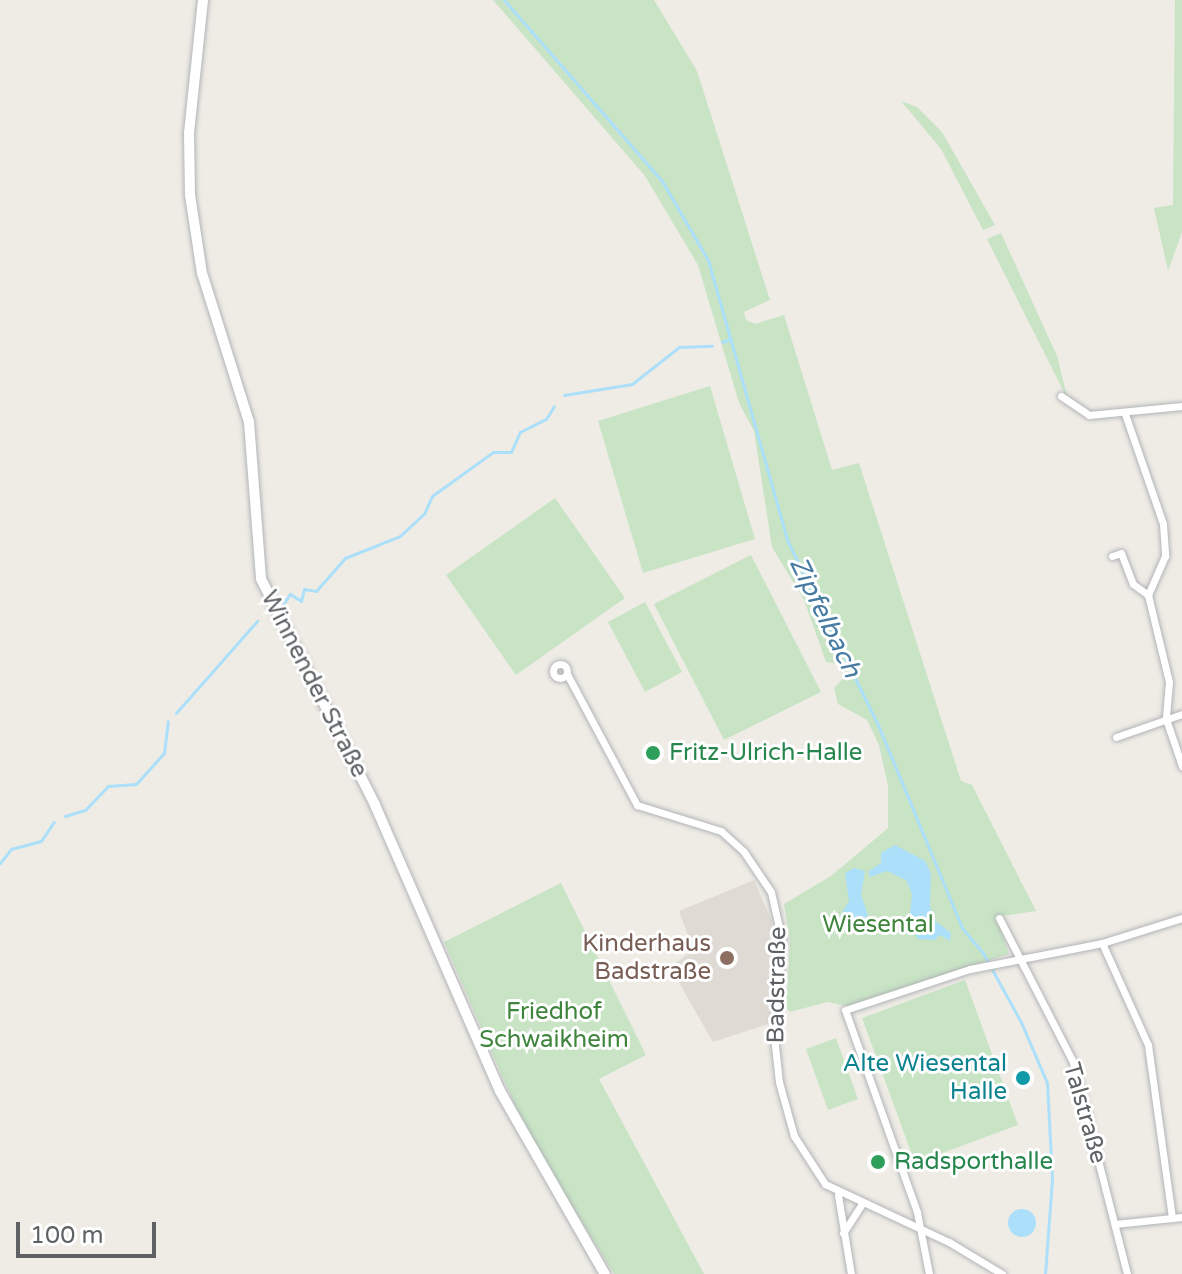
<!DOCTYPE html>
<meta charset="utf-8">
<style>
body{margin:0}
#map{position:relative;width:1182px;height:1274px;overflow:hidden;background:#efece6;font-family:"Varela Round",sans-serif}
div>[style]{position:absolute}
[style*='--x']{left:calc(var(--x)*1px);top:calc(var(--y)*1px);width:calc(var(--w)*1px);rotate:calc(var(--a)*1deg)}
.education>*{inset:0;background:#dfdbd4}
.green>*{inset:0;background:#c8e4c5}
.water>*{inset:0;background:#acdff9}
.round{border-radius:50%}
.stream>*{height:3px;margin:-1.5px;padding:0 1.5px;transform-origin:1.5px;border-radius:1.5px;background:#acdff9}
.roads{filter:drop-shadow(0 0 2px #b1b4b7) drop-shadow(0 0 2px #b1b4b7)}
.street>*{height:7px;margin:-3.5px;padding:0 3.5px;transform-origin:3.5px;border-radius:3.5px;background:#fff}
.street>.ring{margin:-3.5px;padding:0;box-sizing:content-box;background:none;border:7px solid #fff;border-radius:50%}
.secondary>*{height:10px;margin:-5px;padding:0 5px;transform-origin:5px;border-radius:5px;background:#fff}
.dots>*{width:22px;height:22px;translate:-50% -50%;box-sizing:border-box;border:4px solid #fff;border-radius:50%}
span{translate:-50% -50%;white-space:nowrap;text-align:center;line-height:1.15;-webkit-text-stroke:6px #fff;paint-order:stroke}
.street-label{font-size:24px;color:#5e6265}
.leisure-label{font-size:24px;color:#27864d}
.left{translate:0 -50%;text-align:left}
.park-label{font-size:24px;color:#40853d}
.education-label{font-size:24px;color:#785e54}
.right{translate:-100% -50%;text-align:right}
.culture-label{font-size:24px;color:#0d838f}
.water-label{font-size:26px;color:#477ba2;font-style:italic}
.scale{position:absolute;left:16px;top:1222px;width:140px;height:36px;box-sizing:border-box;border:4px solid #5e6265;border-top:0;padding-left:10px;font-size:24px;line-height:28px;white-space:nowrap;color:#5e6265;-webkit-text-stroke:6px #fff;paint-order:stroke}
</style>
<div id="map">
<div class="education">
<div style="clip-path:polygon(754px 880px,772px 922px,771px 1023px,713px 1042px,670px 967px,693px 950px,679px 911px)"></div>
</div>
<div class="green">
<div style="clip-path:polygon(493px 0,654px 0,697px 71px,770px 300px,744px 312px,746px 320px,755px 324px,784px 315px,832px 470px,859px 463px,961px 781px,972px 785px,1036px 911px,996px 917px,1009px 954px,848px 1006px,827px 1002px,790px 1012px,786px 1008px,790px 941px,784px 904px,831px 876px,888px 828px,888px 786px,879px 745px,867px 720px,838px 704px,834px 688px,847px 675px,839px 664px,826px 662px,804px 600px,772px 547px,754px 431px,739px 403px,698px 265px,645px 176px)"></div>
<div style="clip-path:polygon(1175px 0,1182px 0,1182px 232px,1168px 271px,1154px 208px,1173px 205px)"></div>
<div style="clip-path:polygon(901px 101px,917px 107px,942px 132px,995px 225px,983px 230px,941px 149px)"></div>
<div style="clip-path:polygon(1001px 233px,1057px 356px,1068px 400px,987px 239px)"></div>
<div style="clip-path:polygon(710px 386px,755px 539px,643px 573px,598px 421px)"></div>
<div style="clip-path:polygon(555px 498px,625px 598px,516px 675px,446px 575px)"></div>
<div style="clip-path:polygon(751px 555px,821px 692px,724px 740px,654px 604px)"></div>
<div style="clip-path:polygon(645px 602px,682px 672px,645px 692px,608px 622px)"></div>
<div style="clip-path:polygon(561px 883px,646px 1055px,599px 1079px,704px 1274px,614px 1274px,527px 1133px,444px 942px)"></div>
<div style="clip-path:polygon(965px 980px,1018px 1125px,915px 1163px,862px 1018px)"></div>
<div style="clip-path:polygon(836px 1038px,858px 1099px,828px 1110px,806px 1049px)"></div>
</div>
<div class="water">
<div style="clip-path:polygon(895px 845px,925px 861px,931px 873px,930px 906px,935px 921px,951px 933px,950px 941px,940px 935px,934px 940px,918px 939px,909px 925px,912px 894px,906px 880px,887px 871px,870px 877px,868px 872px,881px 863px,881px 853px)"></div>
<div style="clip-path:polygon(854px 868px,865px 871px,861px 895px,868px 915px,855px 929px,846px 928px,840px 916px,849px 901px,845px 873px)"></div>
<div class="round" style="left:1008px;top:1209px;width:28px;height:28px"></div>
</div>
<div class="stream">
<div style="--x:504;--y:0;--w:240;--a:48.9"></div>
<div style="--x:662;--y:181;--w:91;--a:59.8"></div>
<div style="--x:708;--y:260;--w:291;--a:74.2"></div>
<div style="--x:787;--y:540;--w:206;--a:63.8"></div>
<div style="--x:878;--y:725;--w:220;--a:67.5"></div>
<div style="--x:962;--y:928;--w:33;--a:50"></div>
<div style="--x:983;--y:953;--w:79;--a:61.2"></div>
<div style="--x:1021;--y:1022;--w:66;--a:66.9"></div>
<div style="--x:1047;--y:1083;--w:96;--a:87"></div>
<div style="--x:1052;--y:1179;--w:95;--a:94.2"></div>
<div style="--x:722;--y:342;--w:9;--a:-18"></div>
<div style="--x:564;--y:395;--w:69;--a:-9.2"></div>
<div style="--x:632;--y:384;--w:60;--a:-38.2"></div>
<div style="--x:679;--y:347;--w:33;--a:-2"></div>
<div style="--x:283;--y:604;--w:12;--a:-55"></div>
<div style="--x:290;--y:594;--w:13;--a:32"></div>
<div style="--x:301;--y:601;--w:12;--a:-76"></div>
<div style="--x:304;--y:589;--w:12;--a:9"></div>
<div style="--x:316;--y:591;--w:44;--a:-48.7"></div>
<div style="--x:345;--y:558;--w:59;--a:-21.8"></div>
<div style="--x:400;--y:536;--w:33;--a:-43"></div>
<div style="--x:424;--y:514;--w:20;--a:-66"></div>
<div style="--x:432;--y:496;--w:75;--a:-35.8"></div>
<div style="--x:493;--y:452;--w:18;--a:0"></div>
<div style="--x:511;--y:452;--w:22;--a:-66"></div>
<div style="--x:520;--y:432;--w:29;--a:-27"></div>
<div style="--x:546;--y:419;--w:15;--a:-58"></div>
<div style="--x:176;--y:713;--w:123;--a:-48.6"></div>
<div style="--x:65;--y:816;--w:21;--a:-17"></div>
<div style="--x:85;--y:810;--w:33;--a:-46"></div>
<div style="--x:108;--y:786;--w:28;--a:-4"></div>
<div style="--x:136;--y:784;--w:42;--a:-47.9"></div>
<div style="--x:164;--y:753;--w:32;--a:-83"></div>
<div style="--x:0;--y:863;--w:18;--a:-52"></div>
<div style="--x:11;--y:849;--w:31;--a:-15"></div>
<div style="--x:41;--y:841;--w:23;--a:-56"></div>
</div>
<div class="roads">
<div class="street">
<div style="--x:1061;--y:396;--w:34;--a:34"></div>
<div style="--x:1089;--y:415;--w:93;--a:-5.5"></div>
<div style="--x:1125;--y:414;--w:116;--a:70.9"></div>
<div style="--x:1163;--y:524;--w:32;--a:86"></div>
<div style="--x:1165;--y:556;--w:43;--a:113.6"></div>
<div style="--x:1148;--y:595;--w:89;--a:76.4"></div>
<div style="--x:1169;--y:682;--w:37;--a:95"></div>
<div style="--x:1166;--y:719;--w:50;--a:71.2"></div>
<div style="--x:1112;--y:556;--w:9;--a:-18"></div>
<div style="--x:1121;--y:553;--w:33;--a:69"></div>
<div style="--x:1133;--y:584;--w:19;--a:36"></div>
<div class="ring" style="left:553px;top:664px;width:7px;height:7px"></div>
<div style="--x:567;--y:674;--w:149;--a:61.9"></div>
<div style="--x:637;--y:805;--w:88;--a:17.2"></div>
<div style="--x:721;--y:831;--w:31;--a:42"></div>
<div style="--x:744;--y:852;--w:48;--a:56"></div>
<div style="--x:771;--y:892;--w:50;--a:77.3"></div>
<div style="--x:782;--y:941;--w:96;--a:94.8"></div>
<div style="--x:774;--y:1037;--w:45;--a:83.7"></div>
<div style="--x:779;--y:1082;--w:56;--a:74.5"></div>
<div style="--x:794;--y:1136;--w:57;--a:57.1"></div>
<div style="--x:825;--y:1184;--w:137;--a:25.1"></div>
<div style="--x:949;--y:1242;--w:62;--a:31.1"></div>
<div style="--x:1116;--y:737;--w:70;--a:-19.2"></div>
<div style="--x:999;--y:918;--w:162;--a:62.8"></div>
<div style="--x:1073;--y:1062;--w:219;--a:75.7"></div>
<div style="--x:1102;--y:943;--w:112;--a:65.7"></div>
<div style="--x:1148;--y:1045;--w:175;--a:82.1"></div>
<div style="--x:838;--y:1195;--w:80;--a:80.7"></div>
<div style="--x:1115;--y:1224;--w:67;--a:-6"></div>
<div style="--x:843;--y:1233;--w:33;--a:-57"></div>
<div style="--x:929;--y:1274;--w:63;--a:-101"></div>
<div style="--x:917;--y:1212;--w:214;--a:-109.6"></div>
<div style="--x:845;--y:1010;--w:132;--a:-18.2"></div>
<div style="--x:970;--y:969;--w:135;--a:-11.1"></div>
<div style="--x:1102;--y:943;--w:84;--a:-17.4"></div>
</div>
<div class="secondary">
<div style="--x:203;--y:0;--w:134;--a:96"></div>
<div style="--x:189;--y:133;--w:62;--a:89.1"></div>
<div style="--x:190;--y:195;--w:79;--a:81.3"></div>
<div style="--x:202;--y:273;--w:156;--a:72.5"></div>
<div style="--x:249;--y:422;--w:157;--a:85.6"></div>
<div style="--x:261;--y:579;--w:253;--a:63.2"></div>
<div style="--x:375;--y:805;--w:312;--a:66.4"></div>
<div style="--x:500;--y:1091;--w:211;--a:60.2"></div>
</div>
</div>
<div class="dots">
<div style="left:653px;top:753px;background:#2e9e5b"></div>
<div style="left:727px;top:958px;background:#8d6e63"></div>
<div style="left:1023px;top:1078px;background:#0f9aa8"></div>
<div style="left:878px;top:1162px;background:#2e9e5b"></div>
</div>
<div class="street-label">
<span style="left:314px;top:684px;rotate:63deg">Winnender Straße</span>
<span style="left:777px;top:985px;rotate:-89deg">Badstraße</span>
<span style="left:1085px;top:1113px;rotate:74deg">Talstraße</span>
</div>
<div class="leisure-label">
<span class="left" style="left:669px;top:753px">Fritz-Ulrich-Halle</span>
<span class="left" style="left:894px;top:1162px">Radsporthalle</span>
</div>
<div class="park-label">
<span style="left:878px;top:925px">Wiesental</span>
<span style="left:554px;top:1026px">Friedhof<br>Schwaikheim</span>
</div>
<div class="education-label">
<span class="right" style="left:711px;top:958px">Kinderhaus<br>Badstraße</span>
</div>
<div class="culture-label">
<span class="right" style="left:1007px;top:1078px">Alte Wiesental<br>Halle</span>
</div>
<div class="water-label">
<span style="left:825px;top:617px;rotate:64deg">Zipfelbach</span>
</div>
<div class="scale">100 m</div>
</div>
